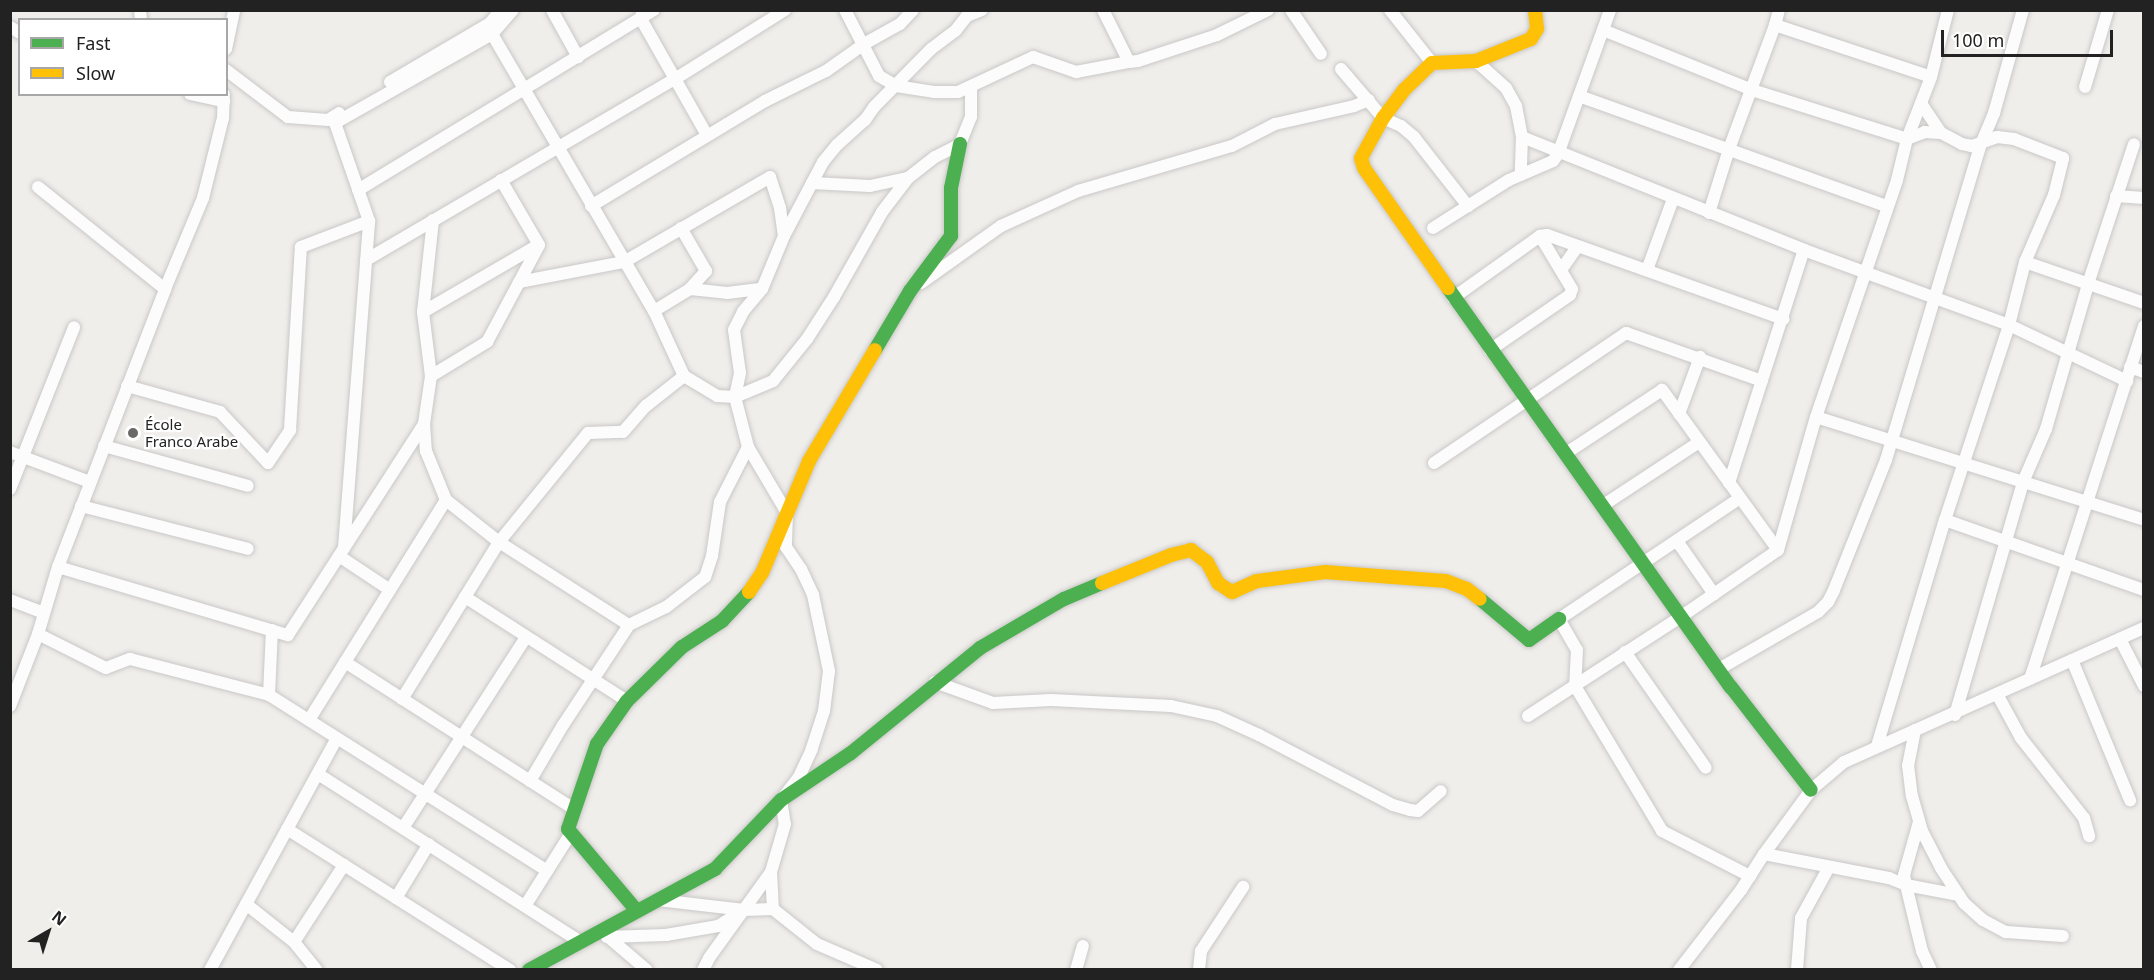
<!DOCTYPE html>
<meta charset="utf-8">
<style>
body{margin:0}
#map{position:relative;width:2154px;height:980px;overflow:hidden;background:#f0eeeb;font-family:"Noto Sans",sans-serif}
div>[style]{position:absolute}
[style*='--x']{left:calc(var(--x)*1px);top:calc(var(--y)*1px);width:calc(var(--w)*1px);rotate:calc(var(--a)*1deg)}
.roads{filter:drop-shadow(0 0 2px #c9c8c7) drop-shadow(0 0 2px #c9c8c7)}
.street>*{height:12px;margin:-6px;padding:0 6px;transform-origin:6px;border-radius:6px;background:#fdfcfc}
.fast>*{height:14px;margin:-7px;padding:0 7px;transform-origin:7px;border-radius:7px;background:#4caf50}
.slow>*{height:14px;margin:-7px;padding:0 7px;transform-origin:7px;border-radius:7px;background:#ffc107}
.dots>*{width:16px;height:16px;translate:-50% -50%;box-sizing:border-box;border:3px solid #fff;border-radius:50%}
span{translate:-50% -50%;white-space:nowrap;text-align:center;line-height:1.15;-webkit-text-stroke:4.5px #fff;paint-order:stroke}
.poi-label{font-size:15px;color:#222}
.left{translate:0 -50%;text-align:left}
.frame{position:absolute;inset:0;border:12px solid #222;pointer-events:none}
.legend{position:absolute;left:18px;top:18px;width:210px;height:78px;box-sizing:border-box;background:#fff;border:2px solid #a7a7a7;margin:0;padding:8px 10px;list-style:none;font-size:18px;color:#222}
.legend li{display:flex;align-items:center;gap:12px;height:30px}
.legend b{width:30px;border:2px solid #a7a7a7}
.north{position:absolute;left:18px;top:902px;width:60px;height:60px;-webkit-text-stroke:4px #fff;paint-order:stroke;rotate:39deg;font-size:16px;font-weight:700;line-height:24px;text-align:center;color:#222}
.north::after{content:'';display:block;margin:auto;width:21px;height:27px;background:#222;clip-path:polygon(50% 0,100% 100%,50% 72%,0 100%)}
.scale{position:absolute;left:1941px;top:30px;width:172px;height:27px;box-sizing:border-box;border:3px solid #222;border-top:0;padding-left:8px;font-size:18px;line-height:21px;white-space:nowrap;color:#222;-webkit-text-stroke:4px #fff;paint-order:stroke}
</style>
<div id="map">
<div class="roads">
<div class="street">
<div style="--x:140;--y:10;--w:10;--a:84"></div>
<div style="--x:552;--y:10;--w:54;--a:61"></div>
<div style="--x:845;--y:10;--w:74;--a:62.7"></div>
<div style="--x:879;--y:76;--w:20;--a:30"></div>
<div style="--x:896;--y:86;--w:38;--a:9"></div>
<div style="--x:934;--y:92;--w:24;--a:0"></div>
<div style="--x:958;--y:92;--w:83;--a:-25"></div>
<div style="--x:1033;--y:57;--w:46;--a:19.2"></div>
<div style="--x:1076;--y:72;--w:54;--a:-10.7"></div>
<div style="--x:1103;--y:10;--w:58;--a:63.4"></div>
<div style="--x:1129;--y:62;--w:9;--a:-6"></div>
<div style="--x:1138;--y:61;--w:83;--a:-18.2"></div>
<div style="--x:1217;--y:35;--w:57;--a:-26.1"></div>
<div style="--x:1291;--y:10;--w:53;--a:55.7"></div>
<div style="--x:1390;--y:10;--w:68;--a:51.6"></div>
<div style="--x:1779;--y:10;--w:16;--a:105"></div>
<div style="--x:1775;--y:25;--w:164;--a:18.4"></div>
<div style="--x:642;--y:12;--w:7;--a:98"></div>
<div style="--x:641;--y:19;--w:133;--a:60.4"></div>
<div style="--x:10;--y:27;--w:12;--a:31"></div>
<div style="--x:1603;--y:30;--w:161;--a:21.9"></div>
<div style="--x:1752;--y:90;--w:163;--a:17.5"></div>
<div style="--x:1907;--y:139;--w:19;--a:-21"></div>
<div style="--x:1925;--y:132;--w:16;--a:4"></div>
<div style="--x:492;--y:34;--w:321;--a:59.7"></div>
<div style="--x:654;--y:311;--w:72;--a:65.2"></div>
<div style="--x:684;--y:376;--w:39;--a:31"></div>
<div style="--x:717;--y:396;--w:18;--a:3"></div>
<div style="--x:735;--y:397;--w:41;--a:-22.8"></div>
<div style="--x:773;--y:381;--w:54;--a:-51"></div>
<div style="--x:807;--y:339;--w:50;--a:-57.3"></div>
<div style="--x:834;--y:297;--w:98;--a:-60.5"></div>
<div style="--x:882;--y:212;--w:43;--a:-52.6"></div>
<div style="--x:908;--y:178;--w:34;--a:-38"></div>
<div style="--x:935;--y:157;--w:28;--a:-27"></div>
<div style="--x:960;--y:144;--w:29;--a:-68"></div>
<div style="--x:971;--y:117;--w:30;--a:-90"></div>
<div style="--x:226;--y:49;--w:40;--a:-78"></div>
<div style="--x:1476;--y:61;--w:40;--a:42"></div>
<div style="--x:1506;--y:88;--w:21;--a:61"></div>
<div style="--x:1516;--y:106;--w:32;--a:79"></div>
<div style="--x:1522;--y:137;--w:38;--a:92"></div>
<div style="--x:1341;--y:69;--w:65;--a:49.4"></div>
<div style="--x:1383;--y:118;--w:20;--a:24"></div>
<div style="--x:1401;--y:126;--w:17;--a:40"></div>
<div style="--x:1414;--y:137;--w:88;--a:52"></div>
<div style="--x:226;--y:70;--w:78;--a:37.2"></div>
<div style="--x:288;--y:117;--w:40;--a:4.3"></div>
<div style="--x:328;--y:120;--w:13;--a:-32"></div>
<div style="--x:390;--y:82;--w:116;--a:-30.5"></div>
<div style="--x:490;--y:23;--w:17;--a:-50"></div>
<div style="--x:2085;--y:87;--w:80;--a:-73.4"></div>
<div style="--x:190;--y:94;--w:35;--a:12"></div>
<div style="--x:1579;--y:96;--w:327;--a:19.7"></div>
<div style="--x:1522;--y:137;--w:304;--a:21.8"></div>
<div style="--x:1804;--y:250;--w:218;--a:20.1"></div>
<div style="--x:2009;--y:325;--w:65;--a:-75.7"></div>
<div style="--x:2025;--y:262;--w:73;--a:-66.6"></div>
<div style="--x:2054;--y:195;--w:38;--a:-76"></div>
<div style="--x:2063;--y:158;--w:53;--a:-158.8"></div>
<div style="--x:2014;--y:139;--w:17;--a:-173"></div>
<div style="--x:1997;--y:137;--w:27;--a:160"></div>
<div style="--x:1972;--y:146;--w:10;--a:-169"></div>
<div style="--x:1962;--y:144;--w:24;--a:-152"></div>
<div style="--x:1941;--y:133;--w:36;--a:-124"></div>
<div style="--x:501;--y:180;--w:75;--a:59.7"></div>
<div style="--x:812;--y:183;--w:58;--a:3"></div>
<div style="--x:870;--y:186;--w:39;--a:-12"></div>
<div style="--x:38;--y:187;--w:163;--a:38.8"></div>
<div style="--x:358;--y:190;--w:346;--a:-31.3"></div>
<div style="--x:2116;--y:196;--w:28;--a:4"></div>
<div style="--x:591;--y:206;--w:203;--a:-31.1"></div>
<div style="--x:765;--y:101;--w:68;--a:-26.2"></div>
<div style="--x:826;--y:71;--w:47;--a:-35.4"></div>
<div style="--x:864;--y:44;--w:41;--a:-29.1"></div>
<div style="--x:900;--y:24;--w:19;--a:-47"></div>
<div style="--x:1709;--y:213;--w:67;--a:-72.6"></div>
<div style="--x:1729;--y:149;--w:132;--a:-69.6"></div>
<div style="--x:433;--y:220;--w:93;--a:96.2"></div>
<div style="--x:423;--y:312;--w:64;--a:82.9"></div>
<div style="--x:431;--y:376;--w:49;--a:98.3"></div>
<div style="--x:424;--y:424;--w:27;--a:86"></div>
<div style="--x:426;--y:451;--w:53;--a:67.8"></div>
<div style="--x:446;--y:500;--w:68;--a:38.4"></div>
<div style="--x:499;--y:542;--w:154;--a:32.6"></div>
<div style="--x:629;--y:625;--w:120;--a:123.4"></div>
<div style="--x:563;--y:725;--w:65;--a:120.5"></div>
<div style="--x:681;--y:228;--w:50;--a:59.8"></div>
<div style="--x:706;--y:271;--w:24;--a:132"></div>
<div style="--x:1433;--y:228;--w:90;--a:-32.3"></div>
<div style="--x:1509;--y:180;--w:48;--a:-23.4"></div>
<div style="--x:1553;--y:161;--w:9;--a:-54"></div>
<div style="--x:1558;--y:154;--w:153;--a:-70.1"></div>
<div style="--x:784;--y:236;--w:84;--a:-62.2"></div>
<div style="--x:823;--y:162;--w:22;--a:-51"></div>
<div style="--x:837;--y:145;--w:38;--a:-42"></div>
<div style="--x:865;--y:120;--w:16;--a:-55"></div>
<div style="--x:874;--y:107;--w:81;--a:-45.5"></div>
<div style="--x:931;--y:49;--w:31;--a:-37"></div>
<div style="--x:956;--y:30;--w:18;--a:-52"></div>
<div style="--x:967;--y:16;--w:16;--a:-22"></div>
<div style="--x:366;--y:260;--w:358;--a:-30.4"></div>
<div style="--x:675;--y:79;--w:130;--a:-32.1"></div>
<div style="--x:2025;--y:262;--w:126;--a:19"></div>
<div style="--x:1561;--y:270;--w:29;--a:-55"></div>
<div style="--x:1647;--y:270;--w:76;--a:-69.9"></div>
<div style="--x:519;--y:282;--w:107;--a:-10.8"></div>
<div style="--x:624;--y:262;--w:169;--a:-30.2"></div>
<div style="--x:770;--y:177;--w:33;--a:72"></div>
<div style="--x:780;--y:208;--w:28;--a:82"></div>
<div style="--x:784;--y:236;--w:57;--a:112.5"></div>
<div style="--x:762;--y:289;--w:30;--a:130"></div>
<div style="--x:743;--y:312;--w:20;--a:117"></div>
<div style="--x:734;--y:330;--w:43;--a:82.1"></div>
<div style="--x:740;--y:373;--w:25;--a:102"></div>
<div style="--x:735;--y:397;--w:52;--a:75.4"></div>
<div style="--x:748;--y:447;--w:62;--a:117"></div>
<div style="--x:720;--y:502;--w:55;--a:98.4"></div>
<div style="--x:712;--y:556;--w:22;--a:108"></div>
<div style="--x:705;--y:577;--w:49;--a:142.4"></div>
<div style="--x:666;--y:607;--w:41;--a:154.1"></div>
<div style="--x:921;--y:283;--w:98;--a:-35.5"></div>
<div style="--x:1001;--y:226;--w:85;--a:-24.4"></div>
<div style="--x:1078;--y:191;--w:160;--a:-16.3"></div>
<div style="--x:1232;--y:146;--w:48;--a:-27.1"></div>
<div style="--x:1275;--y:124;--w:81;--a:-12.8"></div>
<div style="--x:1354;--y:106;--w:16;--a:-22"></div>
<div style="--x:1453;--y:298;--w:107;--a:-35.5"></div>
<div style="--x:1540;--y:236;--w:7;--a:-8"></div>
<div style="--x:1547;--y:235;--w:251;--a:19.6"></div>
<div style="--x:654;--y:311;--w:42;--a:-31.4"></div>
<div style="--x:690;--y:289;--w:37;--a:6"></div>
<div style="--x:727;--y:293;--w:35;--a:-7"></div>
<div style="--x:423;--y:312;--w:133;--a:-30.2"></div>
<div style="--x:1490;--y:350;--w:97;--a:-34.5"></div>
<div style="--x:1570;--y:295;--w:6;--a:-72"></div>
<div style="--x:1572;--y:289;--w:62;--a:-121.1"></div>
<div style="--x:2130;--y:367;--w:15;--a:20"></div>
<div style="--x:431;--y:376;--w:66;--a:-31.3"></div>
<div style="--x:487;--y:342;--w:110;--a:-61.8"></div>
<div style="--x:127;--y:386;--w:97;--a:15.6"></div>
<div style="--x:220;--y:412;--w:70;--a:46.7"></div>
<div style="--x:268;--y:463;--w:40;--a:-56"></div>
<div style="--x:290;--y:430;--w:183;--a:-86.6"></div>
<div style="--x:301;--y:247;--w:73;--a:-20.9"></div>
<div style="--x:1679;--y:414;--w:61;--a:-69.8"></div>
<div style="--x:1816;--y:417;--w:344;--a:17.4"></div>
<div style="--x:104;--y:446;--w:149;--a:15.5"></div>
<div style="--x:748;--y:447;--w:77;--a:59.4"></div>
<div style="--x:787;--y:513;--w:34;--a:92"></div>
<div style="--x:786;--y:547;--w:27;--a:56"></div>
<div style="--x:801;--y:569;--w:29;--a:65"></div>
<div style="--x:813;--y:595;--w:78;--a:78.1"></div>
<div style="--x:829;--y:671;--w:40;--a:97.1"></div>
<div style="--x:824;--y:711;--w:40;--a:108"></div>
<div style="--x:812;--y:749;--w:31;--a:115"></div>
<div style="--x:799;--y:777;--w:29;--a:128"></div>
<div style="--x:781;--y:800;--w:24;--a:81"></div>
<div style="--x:785;--y:824;--w:50;--a:106.3"></div>
<div style="--x:771;--y:872;--w:37;--a:87"></div>
<div style="--x:773;--y:909;--w:56;--a:38.5"></div>
<div style="--x:817;--y:944;--w:65;--a:23.4"></div>
<div style="--x:10;--y:452;--w:85;--a:20.6"></div>
<div style="--x:1434;--y:463;--w:232;--a:-34.1"></div>
<div style="--x:1626;--y:333;--w:144;--a:19.4"></div>
<div style="--x:1729;--y:483;--w:245;--a:-72.2"></div>
<div style="--x:10;--y:489;--w:174;--a:-68.4"></div>
<div style="--x:1740;--y:498;--w:218;--a:146.2"></div>
<div style="--x:1559;--y:619;--w:36;--a:60"></div>
<div style="--x:1577;--y:650;--w:36;--a:93"></div>
<div style="--x:1575;--y:686;--w:169;--a:59"></div>
<div style="--x:1662;--y:831;--w:99;--a:27.1"></div>
<div style="--x:81;--y:506;--w:172;--a:14.4"></div>
<div style="--x:1602;--y:506;--w:116;--a:-33.4"></div>
<div style="--x:1945;--y:520;--w:211;--a:19.4"></div>
<div style="--x:1677;--y:541;--w:65;--a:55.1"></div>
<div style="--x:344;--y:548;--w:328;--a:-85.6"></div>
<div style="--x:369;--y:221;--w:104;--a:-109.1"></div>
<div style="--x:335;--y:123;--w:180;--a:-29.5"></div>
<div style="--x:492;--y:34;--w:32;--a:-49"></div>
<div style="--x:1778;--y:550;--w:138;--a:-74.1"></div>
<div style="--x:1816;--y:417;--w:250;--a:-71.1"></div>
<div style="--x:1897;--y:180;--w:42;--a:-76.3"></div>
<div style="--x:1907;--y:139;--w:66;--a:-68.8"></div>
<div style="--x:1931;--y:77;--w:69;--a:-75.8"></div>
<div style="--x:339;--y:556;--w:61;--a:33.7"></div>
<div style="--x:58;--y:567;--w:240;--a:16.5"></div>
<div style="--x:288;--y:635;--w:251;--a:-57.2"></div>
<div style="--x:465;--y:597;--w:193;--a:32.7"></div>
<div style="--x:10;--y:600;--w:34;--a:21"></div>
<div style="--x:38;--y:634;--w:76;--a:26.6"></div>
<div style="--x:106;--y:668;--w:26;--a:-21"></div>
<div style="--x:130;--y:659;--w:144;--a:14.5"></div>
<div style="--x:269;--y:695;--w:329;--a:32.3"></div>
<div style="--x:2120;--y:639;--w:53;--a:62.9"></div>
<div style="--x:1625;--y:652;--w:141;--a:55.1"></div>
<div style="--x:2072;--y:660;--w:152;--a:67.5"></div>
<div style="--x:345;--y:662;--w:272;--a:32.7"></div>
<div style="--x:1719;--y:669;--w:114;--a:-29.9"></div>
<div style="--x:1818;--y:612;--w:14;--a:-45"></div>
<div style="--x:1828;--y:602;--w:13;--a:-63"></div>
<div style="--x:1834;--y:590;--w:140;--a:-68.2"></div>
<div style="--x:1886;--y:460;--w:330;--a:-73.3"></div>
<div style="--x:1981;--y:144;--w:34;--a:-67"></div>
<div style="--x:1994;--y:113;--w:107;--a:-74.3"></div>
<div style="--x:2030;--y:679;--w:371;--a:-72.1"></div>
<div style="--x:935;--y:682;--w:62;--a:19.9"></div>
<div style="--x:993;--y:703;--w:58;--a:-3"></div>
<div style="--x:1051;--y:700;--w:120;--a:2.9"></div>
<div style="--x:1171;--y:706;--w:47;--a:12.3"></div>
<div style="--x:1217;--y:716;--w:46;--a:24.3"></div>
<div style="--x:1259;--y:735;--w:151;--a:27.6"></div>
<div style="--x:1393;--y:805;--w:18;--a:16"></div>
<div style="--x:1410;--y:810;--w:8;--a:7"></div>
<div style="--x:1418;--y:811;--w:30;--a:-41"></div>
<div style="--x:1997;--y:694;--w:50;--a:61.4"></div>
<div style="--x:2021;--y:738;--w:102;--a:51.8"></div>
<div style="--x:2084;--y:818;--w:19;--a:74"></div>
<div style="--x:269;--y:695;--w:65;--a:-87.4"></div>
<div style="--x:402;--y:699;--w:185;--a:-58.3"></div>
<div style="--x:499;--y:542;--w:141;--a:-50.8"></div>
<div style="--x:588;--y:433;--w:35;--a:-2"></div>
<div style="--x:623;--y:432;--w:35;--a:-49"></div>
<div style="--x:646;--y:406;--w:48;--a:-38.3"></div>
<div style="--x:10;--y:706;--w:77;--a:-68.7"></div>
<div style="--x:38;--y:634;--w:70;--a:-73.4"></div>
<div style="--x:58;--y:567;--w:298;--a:-68.9"></div>
<div style="--x:165;--y:289;--w:99;--a:-67.3"></div>
<div style="--x:203;--y:198;--w:82;--a:-76"></div>
<div style="--x:223;--y:118;--w:24;--a:-88"></div>
<div style="--x:1955;--y:715;--w:243;--a:-73.7"></div>
<div style="--x:2023;--y:482;--w:58;--a:-66.5"></div>
<div style="--x:2046;--y:429;--w:151;--a:-73.8"></div>
<div style="--x:2088;--y:284;--w:147;--a:-71.8"></div>
<div style="--x:1528;--y:716;--w:184;--a:-33"></div>
<div style="--x:1682;--y:616;--w:116;--a:-34.5"></div>
<div style="--x:1778;--y:550;--w:198;--a:-125.9"></div>
<div style="--x:1662;--y:390;--w:116;--a:146.6"></div>
<div style="--x:309;--y:720;--w:259;--a:-58.1"></div>
<div style="--x:1915;--y:730;--w:36;--a:101"></div>
<div style="--x:1908;--y:765;--w:31;--a:83"></div>
<div style="--x:1912;--y:796;--w:36;--a:74"></div>
<div style="--x:1922;--y:831;--w:42;--a:62.8"></div>
<div style="--x:1941;--y:868;--w:42;--a:56.7"></div>
<div style="--x:1964;--y:903;--w:25;--a:42"></div>
<div style="--x:1983;--y:920;--w:26;--a:28"></div>
<div style="--x:2006;--y:932;--w:57;--a:4"></div>
<div style="--x:1877;--y:746;--w:236;--a:-73.3"></div>
<div style="--x:1945;--y:520;--w:205;--a:-71.8"></div>
<div style="--x:2009;--y:325;--w:131;--a:25.4"></div>
<div style="--x:318;--y:774;--w:312;--a:32.6"></div>
<div style="--x:1919;--y:822;--w:55;--a:105.8"></div>
<div style="--x:1904;--y:875;--w:10;--a:79"></div>
<div style="--x:1906;--y:885;--w:54;--a:10.7"></div>
<div style="--x:403;--y:828;--w:227;--a:-57.2"></div>
<div style="--x:287;--y:829;--w:264;--a:32.3"></div>
<div style="--x:1764;--y:854;--w:127;--a:10.9"></div>
<div style="--x:1889;--y:878;--w:18;--a:22"></div>
<div style="--x:1906;--y:885;--w:68;--a:76.4"></div>
<div style="--x:1922;--y:951;--w:21;--a:65"></div>
<div style="--x:396;--y:898;--w:63;--a:-58.6"></div>
<div style="--x:658;--y:900;--w:87;--a:6.6"></div>
<div style="--x:246;--y:904;--w:61;--a:38.4"></div>
<div style="--x:294;--y:942;--w:36;--a:51"></div>
<div style="--x:525;--y:906;--w:86;--a:-57.8"></div>
<div style="--x:607;--y:936;--w:52;--a:40.4"></div>
<div style="--x:607;--y:937;--w:59;--a:-1.9"></div>
<div style="--x:666;--y:935;--w:53;--a:-9.8"></div>
<div style="--x:718;--y:926;--w:31;--a:-32"></div>
<div style="--x:744;--y:910;--w:29;--a:-2"></div>
<div style="--x:294;--y:942;--w:92;--a:-57"></div>
<div style="--x:210;--y:970;--w:264;--a:-61.3"></div>
<div style="--x:703;--y:970;--w:13;--a:-63"></div>
<div style="--x:709;--y:958;--w:106;--a:-54.2"></div>
<div style="--x:1076;--y:970;--w:25;--a:-74"></div>
<div style="--x:1199;--y:970;--w:19;--a:-84"></div>
<div style="--x:1201;--y:951;--w:77;--a:-56.7"></div>
<div style="--x:1679;--y:970;--w:101;--a:-52.2"></div>
<div style="--x:1741;--y:890;--w:43;--a:-57.4"></div>
<div style="--x:1764;--y:854;--w:79;--a:-53.7"></div>
<div style="--x:1811;--y:790;--w:43;--a:-40.3"></div>
<div style="--x:1844;--y:762;--w:329;--a:-24.1"></div>
<div style="--x:1797;--y:970;--w:52;--a:-85.6"></div>
<div style="--x:1801;--y:918;--w:58;--a:-61.2"></div>
</div>
<div class="fast">
<div style="--x:1448;--y:288;--w:489;--a:54.7"></div>
<div style="--x:1731;--y:687;--w:130;--a:52.2"></div>
<div style="--x:875;--y:350;--w:69;--a:-59.3"></div>
<div style="--x:910;--y:291;--w:69;--a:-53.3"></div>
<div style="--x:951;--y:236;--w:48;--a:-90"></div>
<div style="--x:951;--y:188;--w:45;--a:-78.4"></div>
<div style="--x:1480;--y:599;--w:64;--a:39.9"></div>
<div style="--x:1529;--y:640;--w:37;--a:-35"></div>
<div style="--x:637;--y:911;--w:107;--a:-130.1"></div>
<div style="--x:568;--y:829;--w:90;--a:-71.2"></div>
<div style="--x:597;--y:744;--w:52;--a:-55.1"></div>
<div style="--x:627;--y:701;--w:77;--a:-44.5"></div>
<div style="--x:682;--y:647;--w:48;--a:-33"></div>
<div style="--x:722;--y:621;--w:40;--a:-47"></div>
<div style="--x:529;--y:970;--w:212;--a:-28.5"></div>
<div style="--x:715;--y:869;--w:95;--a:-46.3"></div>
<div style="--x:781;--y:800;--w:84;--a:-33.9"></div>
<div style="--x:851;--y:753;--w:166;--a:-39.1"></div>
<div style="--x:980;--y:648;--w:97;--a:-30.3"></div>
<div style="--x:1064;--y:599;--w:41;--a:-22.8"></div>
</div>
<div class="slow">
<div style="--x:1448;--y:288;--w:146;--a:-125"></div>
<div style="--x:1364;--y:168;--w:10;--a:-107"></div>
<div style="--x:1361;--y:158;--w:46;--a:-61.2"></div>
<div style="--x:1383;--y:118;--w:35;--a:-53"></div>
<div style="--x:1404;--y:90;--w:39;--a:-44"></div>
<div style="--x:1432;--y:63;--w:44;--a:-2.6"></div>
<div style="--x:1476;--y:61;--w:59;--a:-21.8"></div>
<div style="--x:1531;--y:39;--w:12;--a:-59"></div>
<div style="--x:1537;--y:29;--w:19;--a:-96"></div>
<div style="--x:1102;--y:583;--w:74;--a:-22.1"></div>
<div style="--x:1171;--y:555;--w:21;--a:-14"></div>
<div style="--x:1191;--y:550;--w:20;--a:37"></div>
<div style="--x:1207;--y:562;--w:24;--a:62"></div>
<div style="--x:1218;--y:583;--w:17;--a:33"></div>
<div style="--x:1232;--y:592;--w:27;--a:-24"></div>
<div style="--x:1257;--y:581;--w:69;--a:-7.5"></div>
<div style="--x:1325;--y:572;--w:121;--a:4.3"></div>
<div style="--x:1446;--y:581;--w:22;--a:21"></div>
<div style="--x:1467;--y:589;--w:16;--a:38"></div>
<div style="--x:749;--y:592;--w:23;--a:-56"></div>
<div style="--x:762;--y:573;--w:121;--a:-67.2"></div>
<div style="--x:809;--y:461;--w:129;--a:-59.3"></div>
</div>
</div>
<div class="dots">
<div style="left:133px;top:433px;background:#6a6968"></div>
</div>
<div class="poi-label">
<span class="left" style="left:145px;top:433px">École<br>Franco Arabe</span>
</div>
<div class="frame"></div>
<ul class="legend">
<li><b style="height:8px;background:#4caf50"></b>Fast</li>
<li><b style="height:8px;background:#ffc107"></b>Slow</li>
</ul>
<div class="north">N</div>
<div class="scale">100 m</div>
</div>
